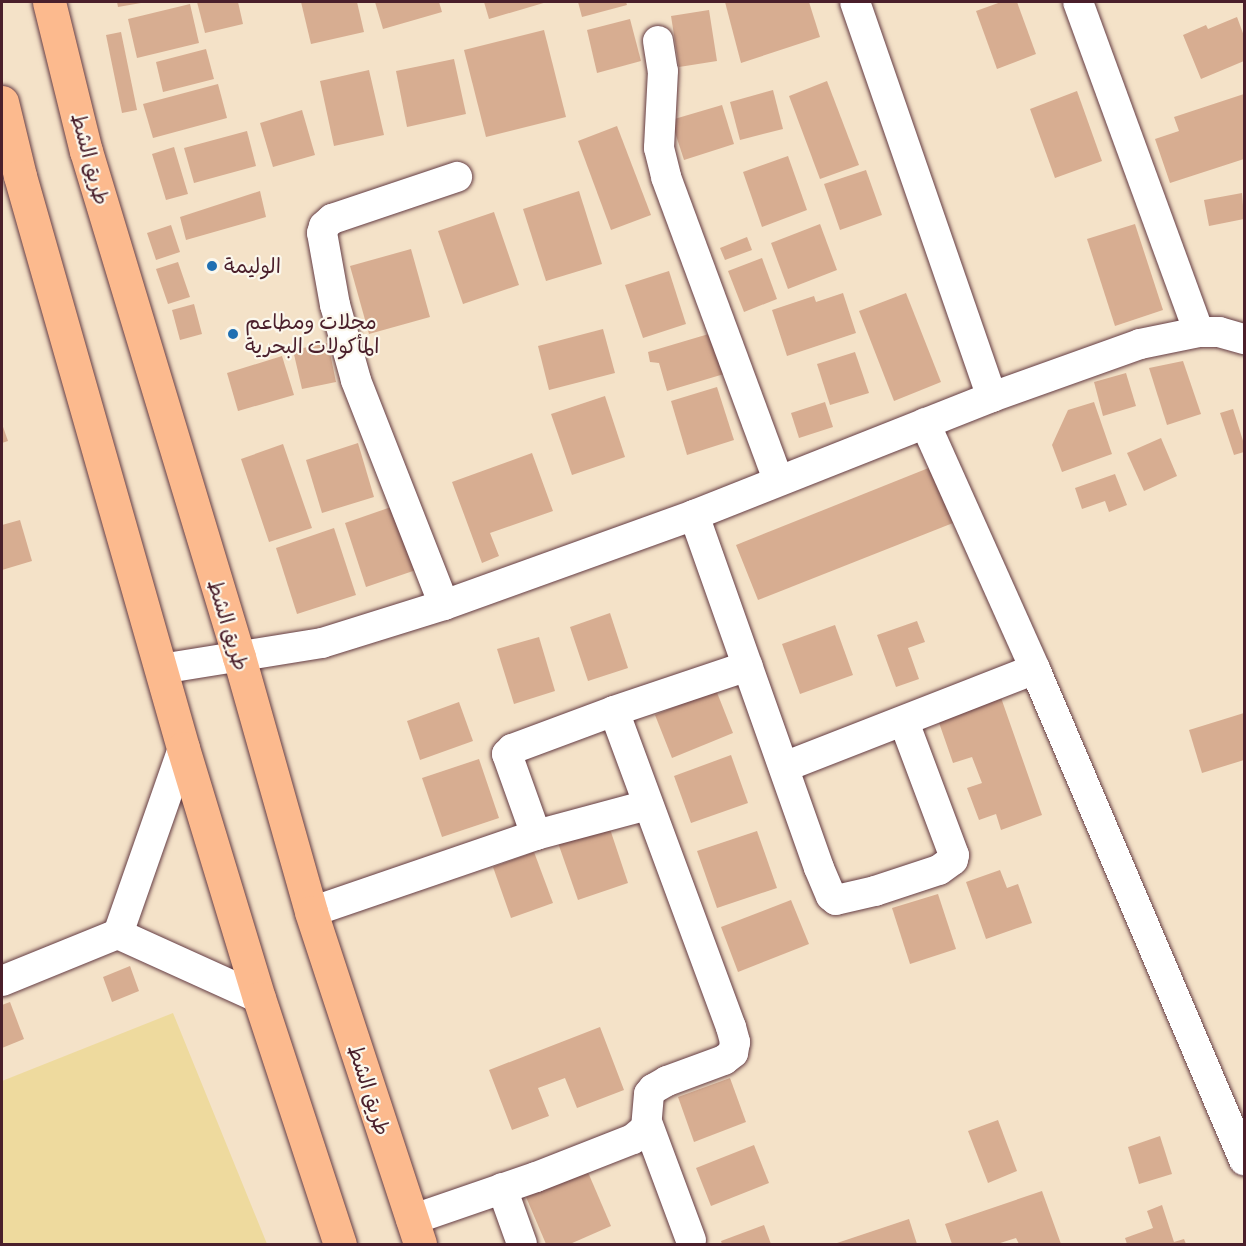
<!DOCTYPE html>
<meta charset="utf-8">
<style>
body{margin:0}
#map{position:relative;width:1246px;height:1246px;overflow:hidden;background:#f4e2c8;font-family:Itim,"Playpen Sans Arabic",sans-serif}
div>[style]{position:absolute}
[style*='--x']{left:calc(var(--x)*1px);top:calc(var(--y)*1px);width:calc(var(--w)*1px);rotate:calc(var(--a)*1deg)}
.sand>*{inset:0;background:#eeda9e}
.building>*{inset:0;background:#d7ad91}
.roads{filter:drop-shadow(0 0 2px #643c43) drop-shadow(0 0 2px #643c43)}
.minor>*{height:30px;margin:-15px;padding:0 15px;transform-origin:15px;border-radius:15px;background:#fff}
.highway>*{height:33px;margin:-16.5px;padding:0 16.5px;transform-origin:16.5px;border-radius:16.5px;background:#fcba8e}
.dots>*{width:16px;height:16px;translate:-50% -50%;box-sizing:border-box;border:3px solid #fbf7ec;border-radius:50%}
span{translate:-50% -50%;white-space:nowrap;text-align:center;line-height:1.15;-webkit-text-stroke:4.5px #fbf7ec;paint-order:stroke}
.street-label{font-size:21px;color:#4a1f2b}
.poi-label{font-size:21px;color:#4a1f2b}
.left{translate:0 -50%;text-align:left}
.frame{position:absolute;inset:0;border:3px solid #4a1f2b;pointer-events:none}
</style>
<div id="map">
<div class="sand">
<div style="clip-path:polygon(173px 1013px,267px 1244px,2px 1244px,2px 1081px)"></div>
</div>
<div class="building">
<div style="clip-path:polygon(117px 2px,141px 2px,141px 3px,118px 7px)"></div>
<div style="clip-path:polygon(197px 2px,238px 2px,243px 24px,205px 33px)"></div>
<div style="clip-path:polygon(301px 2px,357px 2px,364px 32px,311px 44px)"></div>
<div style="clip-path:polygon(375px 2px,439px 2px,442px 12px,383px 29px)"></div>
<div style="clip-path:polygon(484px 2px,547px 2px,489px 19px)"></div>
<div style="clip-path:polygon(578px 2px,626px 2px,627px 5px,582px 17px)"></div>
<div style="clip-path:polygon(725px 2px,809px 2px,820px 37px,741px 63px)"></div>
<div style="clip-path:polygon(1001px 2px,1017px 2px,1036px 54px,997px 69px,976px 11px)"></div>
<div style="clip-path:polygon(190px 4px,199px 43px,137px 58px,128px 19px)"></div>
<div style="clip-path:polygon(709px 10px,717px 61px,679px 67px,671px 16px)"></div>
<div style="clip-path:polygon(1237px 17px,1244px 36px,1244px 61px,1201px 79px,1183px 35px,1206px 25px,1208px 29px)"></div>
<div style="clip-path:polygon(630px 19px,641px 61px,597px 73px,587px 30px)"></div>
<div style="clip-path:polygon(544px 30px,566px 117px,486px 137px,464px 50px)"></div>
<div style="clip-path:polygon(121px 32px,137px 110px,122px 113px,106px 35px)"></div>
<div style="clip-path:polygon(206px 49px,214px 79px,163px 92px,156px 62px)"></div>
<div style="clip-path:polygon(454px 59px,466px 114px,407px 127px,396px 71px)"></div>
<div style="clip-path:polygon(369px 70px,384px 135px,334px 146px,320px 81px)"></div>
<div style="clip-path:polygon(827px 81px,859px 165px,820px 179px,789px 96px)"></div>
<div style="clip-path:polygon(218px 84px,227px 118px,153px 138px,143px 104px)"></div>
<div style="clip-path:polygon(773px 90px,783px 129px,740px 140px,730px 102px)"></div>
<div style="clip-path:polygon(1077px 91px,1102px 161px,1055px 178px,1030px 109px)"></div>
<div style="clip-path:polygon(1244px 94px,1244px 159px,1170px 183px,1155px 139px,1179px 131px,1174px 117px)"></div>
<div style="clip-path:polygon(722px 105px,734px 144px,684px 160px,671px 120px)"></div>
<div style="clip-path:polygon(302px 110px,315px 155px,273px 167px,260px 123px)"></div>
<div style="clip-path:polygon(617px 126px,651px 215px,611px 230px,578px 141px)"></div>
<div style="clip-path:polygon(247px 131px,256px 166px,194px 183px,184px 148px)"></div>
<div style="clip-path:polygon(174px 147px,188px 194px,166px 200px,152px 154px)"></div>
<div style="clip-path:polygon(788px 156px,807px 210px,762px 227px,743px 172px)"></div>
<div style="clip-path:polygon(866px 170px,882px 215px,840px 230px,824px 184px)"></div>
<div style="clip-path:polygon(260px 191px,266px 217px,186px 240px,180px 217px)"></div>
<div style="clip-path:polygon(579px 191px,602px 264px,546px 281px,523px 209px)"></div>
<div style="clip-path:polygon(1242px 193px,1244px 219px,1209px 226px,1204px 200px)"></div>
<div style="clip-path:polygon(494px 212px,519px 285px,463px 304px,438px 231px)"></div>
<div style="clip-path:polygon(820px 224px,837px 270px,788px 289px,771px 243px)"></div>
<div style="clip-path:polygon(1135px 224px,1163px 310px,1115px 326px,1087px 239px)"></div>
<div style="clip-path:polygon(171px 225px,180px 252px,156px 260px,147px 233px)"></div>
<div style="clip-path:polygon(747px 237px,752px 250px,725px 260px,720px 248px)"></div>
<div style="clip-path:polygon(411px 249px,430px 317px,369px 334px,350px 266px)"></div>
<div style="clip-path:polygon(762px 258px,777px 299px,744px 312px,728px 271px)"></div>
<div style="clip-path:polygon(178px 262px,190px 297px,168px 304px,156px 269px)"></div>
<div style="clip-path:polygon(669px 271px,686px 324px,643px 338px,625px 285px)"></div>
<div style="clip-path:polygon(843px 293px,856px 333px,787px 356px,772px 310px,814px 296px,816px 302px)"></div>
<div style="clip-path:polygon(906px 293px,941px 382px,894px 401px,859px 311px)"></div>
<div style="clip-path:polygon(194px 304px,202px 334px,180px 340px,172px 310px)"></div>
<div style="clip-path:polygon(603px 329px,615px 373px,549px 390px,538px 346px)"></div>
<div style="clip-path:polygon(712px 333px,724px 374px,667px 391px,659px 363px,650px 362px,648px 352px)"></div>
<div style="clip-path:polygon(328px 343px,336px 382px,302px 389px,293px 350px)"></div>
<div style="clip-path:polygon(855px 352px,869px 393px,830px 405px,817px 364px)"></div>
<div style="clip-path:polygon(282px 356px,294px 395px,238px 411px,227px 373px)"></div>
<div style="clip-path:polygon(1183px 361px,1201px 414px,1167px 425px,1149px 368px)"></div>
<div style="clip-path:polygon(1126px 373px,1136px 406px,1103px 416px,1094px 382px)"></div>
<div style="clip-path:polygon(717px 387px,734px 440px,687px 455px,671px 401px)"></div>
<div style="clip-path:polygon(605px 396px,625px 457px,572px 475px,551px 414px)"></div>
<div style="clip-path:polygon(825px 402px,833px 427px,799px 438px,791px 413px)"></div>
<div style="clip-path:polygon(1094px 402px,1112px 454px,1062px 472px,1052px 445px,1068px 410px)"></div>
<div style="clip-path:polygon(1233px 409px,1244px 444px,1244px 452px,1234px 455px,1220px 413px)"></div>
<div style="clip-path:polygon(2px 424px,8px 441px,2px 443px)"></div>
<div style="clip-path:polygon(1161px 438px,1177px 476px,1144px 491px,1127px 453px)"></div>
<div style="clip-path:polygon(358px 443px,374px 497px,322px 513px,306px 460px)"></div>
<div style="clip-path:polygon(283px 444px,312px 528px,269px 542px,241px 459px)"></div>
<div style="clip-path:polygon(532px 453px,553px 511px,490px 533px,499px 556px,482px 563px,452px 482px)"></div>
<div style="clip-path:polygon(931px 467px,953px 523px,758px 600px,736px 545px)"></div>
<div style="clip-path:polygon(1115px 474px,1127px 505px,1109px 512px,1105px 501px,1082px 509px,1075px 488px)"></div>
<div style="clip-path:polygon(394px 506px,416px 570px,366px 587px,345px 523px)"></div>
<div style="clip-path:polygon(20px 520px,32px 561px,2px 570px,2px 525px)"></div>
<div style="clip-path:polygon(334px 528px,356px 595px,297px 614px,276px 548px)"></div>
<div style="clip-path:polygon(610px 613px,628px 668px,588px 681px,570px 627px)"></div>
<div style="clip-path:polygon(917px 621px,925px 642px,908px 648px,919px 679px,896px 687px,877px 635px)"></div>
<div style="clip-path:polygon(835px 625px,853px 675px,800px 694px,782px 644px)"></div>
<div style="clip-path:polygon(539px 637px,555px 691px,514px 704px,497px 649px)"></div>
<div style="clip-path:polygon(716px 690px,733px 733px,672px 758px,655px 715px)"></div>
<div style="clip-path:polygon(999px 692px,1042px 815px,1001px 830px,996px 814px,979px 820px,967px 788px,982px 783px,972px 757px,953px 763px,936px 714px)"></div>
<div style="clip-path:polygon(459px 702px,473px 741px,420px 760px,407px 721px)"></div>
<div style="clip-path:polygon(1244px 713px,1244px 760px,1202px 773px,1189px 730px)"></div>
<div style="clip-path:polygon(731px 755px,748px 803px,691px 823px,674px 776px)"></div>
<div style="clip-path:polygon(479px 759px,499px 818px,442px 837px,422px 778px)"></div>
<div style="clip-path:polygon(608px 823px,628px 883px,578px 900px,557px 840px)"></div>
<div style="clip-path:polygon(757px 831px,777px 888px,717px 908px,697px 851px)"></div>
<div style="clip-path:polygon(534px 852px,553px 903px,511px 918px,493px 867px)"></div>
<div style="clip-path:polygon(1000px 870px,1007px 888px,1018px 884px,1032px 923px,986px 939px,966px 882px)"></div>
<div style="clip-path:polygon(938px 894px,956px 949px,910px 964px,892px 908px)"></div>
<div style="clip-path:polygon(791px 900px,809px 944px,738px 972px,721px 927px)"></div>
<div style="clip-path:polygon(130px 966px,139px 991px,112px 1002px,103px 977px)"></div>
<div style="clip-path:polygon(10px 1002px,24px 1039px,2px 1048px,2px 1005px)"></div>
<div style="clip-path:polygon(600px 1027px,624px 1090px,577px 1108px,565px 1078px,538px 1088px,549px 1116px,512px 1130px,489px 1070px)"></div>
<div style="clip-path:polygon(730px 1078px,746px 1122px,694px 1142px,678px 1097px)"></div>
<div style="clip-path:polygon(998px 1120px,1017px 1171px,988px 1183px,968px 1131px)"></div>
<div style="clip-path:polygon(1160px 1136px,1172px 1174px,1139px 1184px,1128px 1147px)"></div>
<div style="clip-path:polygon(754px 1145px,769px 1183px,711px 1206px,696px 1168px)"></div>
<div style="clip-path:polygon(587px 1170px,611px 1226px,570px 1244px,546px 1244px,526px 1197px)"></div>
<div style="clip-path:polygon(1042px 1191px,1061px 1244px,1019px 1244px,1016px 1238px,997px 1244px,952px 1244px,945px 1224px)"></div>
<div style="clip-path:polygon(1162px 1205px,1174px 1242px,1184px 1239px,1186px 1244px,1127px 1244px,1125px 1238px,1153px 1228px,1147px 1211px)"></div>
<div style="clip-path:polygon(909px 1219px,917px 1244px,834px 1244px)"></div>
<div style="clip-path:polygon(764px 1225px,771px 1244px,722px 1244px,721px 1241px)"></div>
</div>
<div class="roads">
<div class="minor">
<div style="--x:855;--y:2;--w:418;--a:70.9"></div>
<div style="--x:1078;--y:2;--w:351;--a:69.9"></div>
<div style="--x:658;--y:41;--w:30;--a:81"></div>
<div style="--x:663;--y:71;--w:77;--a:93"></div>
<div style="--x:659;--y:148;--w:30;--a:76"></div>
<div style="--x:666;--y:177;--w:323;--a:69.7"></div>
<div style="--x:925;--y:423;--w:269;--a:65.9"></div>
<div style="--x:1035;--y:669;--w:534;--a:66.94"></div>
<div style="--x:694;--y:515;--w:374;--a:70.5"></div>
<div style="--x:819;--y:868;--w:30;--a:67"></div>
<div style="--x:831;--y:896;--w:6;--a:39"></div>
<div style="--x:836;--y:900;--w:40;--a:-13"></div>
<div style="--x:875;--y:891;--w:67;--a:-18.2"></div>
<div style="--x:939;--y:870;--w:17;--a:-36"></div>
<div style="--x:953;--y:860;--w:5;--a:-79"></div>
<div style="--x:954;--y:855;--w:142;--a:-110.6"></div>
<div style="--x:444;--y:605;--w:242;--a:-111.4"></div>
<div style="--x:356;--y:380;--w:78;--a:-105.6"></div>
<div style="--x:335;--y:305;--w:73;--a:-100.2"></div>
<div style="--x:322;--y:233;--w:7;--a:-74"></div>
<div style="--x:324;--y:226;--w:11;--a:-41"></div>
<div style="--x:332;--y:219;--w:132;--a:-18.6"></div>
<div style="--x:161;--y:669;--w:163;--a:-9.2"></div>
<div style="--x:322;--y:643;--w:128;--a:-17.3"></div>
<div style="--x:444;--y:605;--w:266;--a:-19.8"></div>
<div style="--x:694;--y:515;--w:321;--a:-21.6"></div>
<div style="--x:992;--y:397;--w:157;--a:-19.7"></div>
<div style="--x:1140;--y:344;--w:60;--a:-11.5"></div>
<div style="--x:1199;--y:332;--w:20;--a:0"></div>
<div style="--x:1219;--y:332;--w:26;--a:16"></div>
<div style="--x:614;--y:711;--w:141;--a:-18.6"></div>
<div style="--x:784;--y:767;--w:269;--a:-21.3"></div>
<div style="--x:536;--y:835;--w:116;--a:-15"></div>
<div style="--x:311;--y:912;--w:238;--a:-18.9"></div>
<div style="--x:536;--y:835;--w:86;--a:-109.7"></div>
<div style="--x:507;--y:754;--w:7;--a:-45"></div>
<div style="--x:512;--y:749;--w:109;--a:-20.4"></div>
<div style="--x:614;--y:711;--w:337;--a:69.7"></div>
<div style="--x:731;--y:1027;--w:16;--a:75"></div>
<div style="--x:735;--y:1042;--w:11;--a:100"></div>
<div style="--x:733;--y:1053;--w:11;--a:142"></div>
<div style="--x:724;--y:1060;--w:61;--a:159.8"></div>
<div style="--x:667;--y:1081;--w:16;--a:150"></div>
<div style="--x:653;--y:1089;--w:6;--a:129"></div>
<div style="--x:649;--y:1094;--w:34;--a:95"></div>
<div style="--x:646;--y:1128;--w:17;--a:140"></div>
<div style="--x:633;--y:1139;--w:104;--a:158.6"></div>
<div style="--x:536;--y:1177;--w:132;--a:161"></div>
<div style="--x:118;--y:934;--w:197;--a:-70.7"></div>
<div style="--x:2;--y:981;--w:125;--a:-22.1"></div>
<div style="--x:118;--y:934;--w:155;--a:24.4"></div>
<div style="--x:647;--y:1122;--w:126;--a:69.6"></div>
<div style="--x:502;--y:1188;--w:59;--a:70.3"></div>
</div>
<div class="highway">
<div style="--x:49;--y:2;--w:154;--a:76.1"></div>
<div style="--x:86;--y:151;--w:529;--a:73.18"></div>
<div style="--x:239;--y:657;--w:265;--a:74.2"></div>
<div style="--x:311;--y:912;--w:349;--a:71.8"></div>
<div style="--x:2;--y:102;--w:76;--a:76.3"></div>
<div style="--x:20;--y:176;--w:595;--a:74.09"></div>
<div style="--x:183;--y:748;--w:261;--a:73.1"></div>
<div style="--x:259;--y:998;--w:259;--a:71.8"></div>
</div>
</div>
<div class="dots">
<div style="left:212px;top:266px;background:#1f6fb2"></div>
<div style="left:233px;top:334px;background:#1f6fb2"></div>
</div>
<div class="street-label">
<span style="left:90px;top:159px;rotate:75deg">طريق الشط</span>
<span style="left:228px;top:625px;rotate:73deg">طريق الشط</span>
<span style="left:369px;top:1090px;rotate:72deg">طريق الشط</span>
</div>
<div class="poi-label">
<span class="left" style="left:224px;top:266px">الوليمة</span>
<span class="left" style="left:245px;top:334px">محلات ومطاعم<br>المأكولات البحرية</span>
</div>
<div class="frame"></div>
</div>
